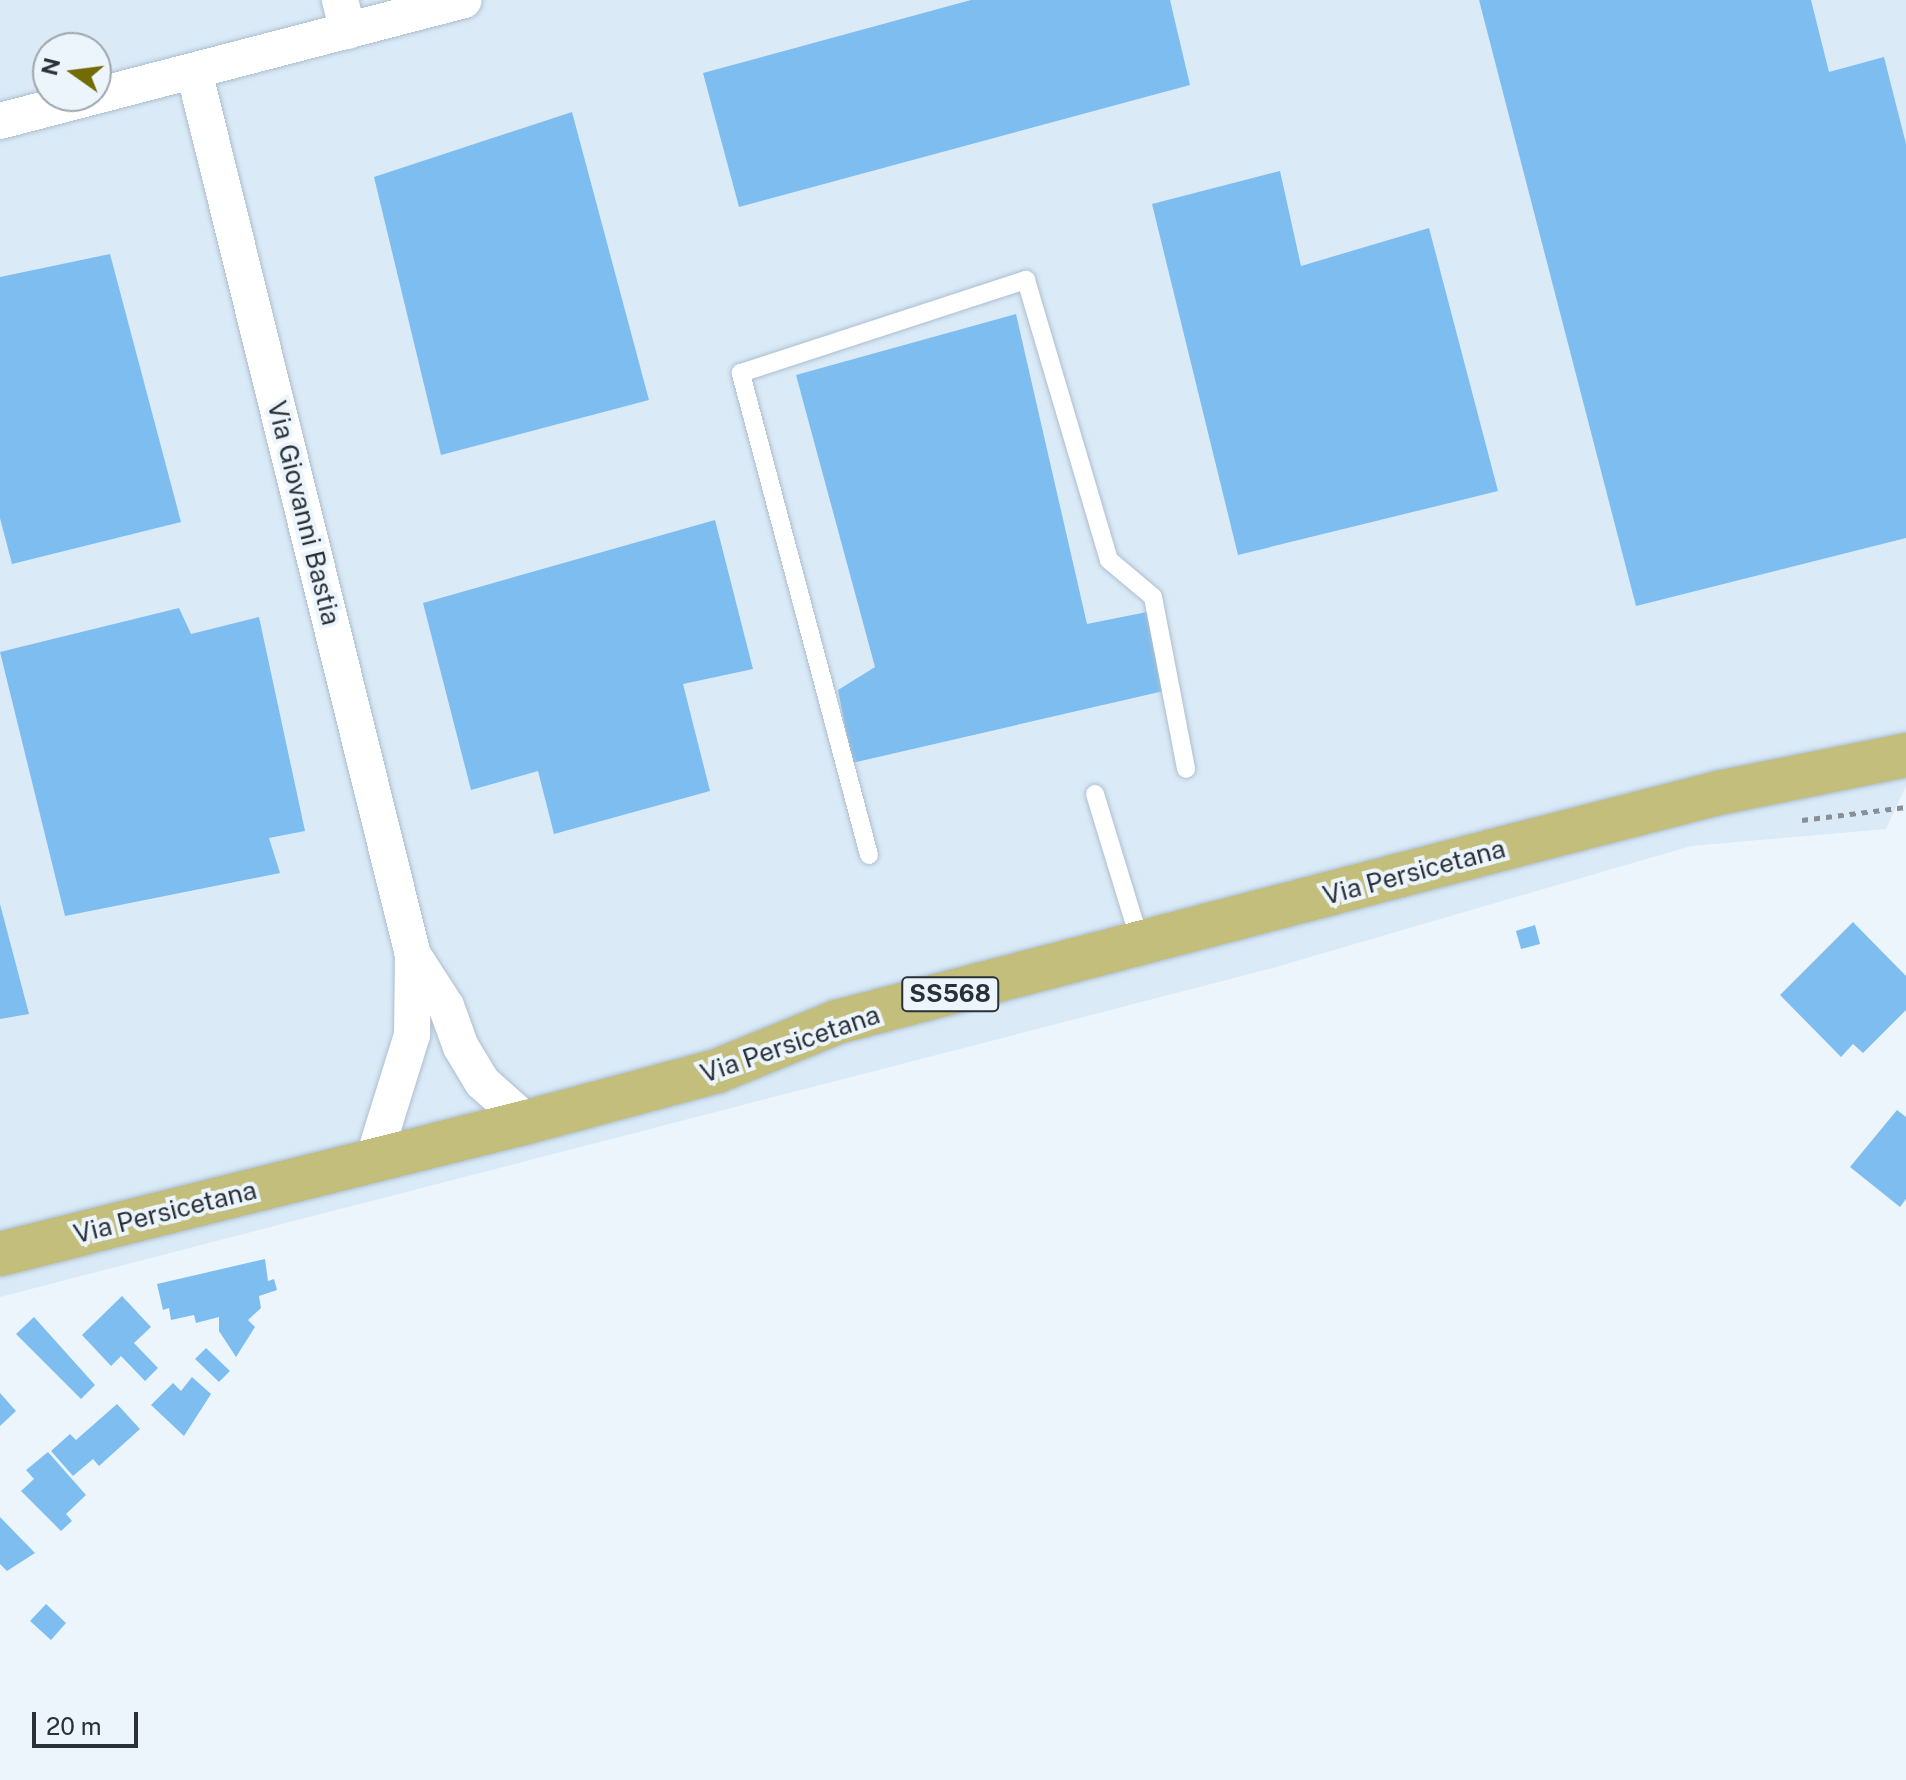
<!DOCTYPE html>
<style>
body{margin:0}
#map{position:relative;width:1906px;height:1780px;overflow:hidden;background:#edf5fc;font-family:"Public Sans",sans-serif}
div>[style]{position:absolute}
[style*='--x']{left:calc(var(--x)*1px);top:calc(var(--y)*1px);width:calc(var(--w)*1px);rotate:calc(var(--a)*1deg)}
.built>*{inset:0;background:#daeaf7}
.building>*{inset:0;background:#7ebdf0}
.path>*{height:5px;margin-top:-2.5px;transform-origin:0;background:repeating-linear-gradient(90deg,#888f96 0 6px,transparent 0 12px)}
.roads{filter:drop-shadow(0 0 2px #acbecf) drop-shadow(0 0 2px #acbecf)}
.lane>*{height:18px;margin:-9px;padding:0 9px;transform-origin:9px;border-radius:9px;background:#fff}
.street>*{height:36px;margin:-18px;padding:0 18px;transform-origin:18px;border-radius:18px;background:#fff}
.primary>*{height:44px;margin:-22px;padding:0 22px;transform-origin:22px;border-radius:22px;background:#c3be7c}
span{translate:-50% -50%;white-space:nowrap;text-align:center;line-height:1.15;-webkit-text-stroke:8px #edf5fc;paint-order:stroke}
.shield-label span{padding:2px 6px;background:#edf5fc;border:2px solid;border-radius:6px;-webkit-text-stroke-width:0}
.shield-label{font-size:24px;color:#293037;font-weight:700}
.street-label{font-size:26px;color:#293037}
.north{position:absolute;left:32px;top:32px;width:80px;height:80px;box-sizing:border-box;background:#edf5fc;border:2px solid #9fa6ad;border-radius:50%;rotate:284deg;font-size:22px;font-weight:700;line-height:32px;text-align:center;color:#293037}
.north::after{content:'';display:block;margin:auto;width:28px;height:36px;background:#736b06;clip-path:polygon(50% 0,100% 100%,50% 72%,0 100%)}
.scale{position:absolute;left:32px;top:1712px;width:106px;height:36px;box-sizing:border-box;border:4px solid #293037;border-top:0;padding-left:10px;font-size:24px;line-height:28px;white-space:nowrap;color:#293037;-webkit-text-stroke:6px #edf5fc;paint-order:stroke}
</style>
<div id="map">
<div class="built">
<div style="clip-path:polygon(evenodd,0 0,1906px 0,1906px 786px,1886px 829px,1691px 846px,1269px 969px,0 1297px,0 0,48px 48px,96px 48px,96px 96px,48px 96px,48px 48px)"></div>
</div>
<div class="building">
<div style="clip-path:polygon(971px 0,1170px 0,1190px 85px,739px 207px,703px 73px)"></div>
<div style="clip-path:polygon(1479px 0,1811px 0,1829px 72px,1884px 57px,1906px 144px,1906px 538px,1636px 606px)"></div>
<div style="clip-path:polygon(572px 112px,649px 400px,441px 455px,374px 177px)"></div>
<div style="clip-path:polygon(1280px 171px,1301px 266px,1429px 228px,1498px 491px,1238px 555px,1152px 204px)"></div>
<div style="clip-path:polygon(110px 254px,181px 522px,12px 564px,0 518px,0 277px)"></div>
<div style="clip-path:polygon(1016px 314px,1087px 624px,1147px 612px,1168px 690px,852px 763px,838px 690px,875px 667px,796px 375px)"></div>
<div style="clip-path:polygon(715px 520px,753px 669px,683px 684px,710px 791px,554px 834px,538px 771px,471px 790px,423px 603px)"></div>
<div style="clip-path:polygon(179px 608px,191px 634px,259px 617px,305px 831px,269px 838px,280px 873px,65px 916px,0 652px)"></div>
<div style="clip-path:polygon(0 904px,29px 1014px,0 1019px)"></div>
<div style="clip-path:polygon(1853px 922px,1906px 976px,1906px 1010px,1863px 1053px,1853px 1044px,1841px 1057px,1780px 995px)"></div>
<div style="clip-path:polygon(1535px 925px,1540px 944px,1521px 949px,1516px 931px)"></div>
<div style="clip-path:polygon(1897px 1110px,1906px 1117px,1906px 1199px,1900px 1207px,1850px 1167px)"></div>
<div style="clip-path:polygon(265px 1259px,268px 1281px,274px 1279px,277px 1290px,259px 1296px,261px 1308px,248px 1320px,255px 1327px,236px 1357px,219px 1331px,219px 1317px,196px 1323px,194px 1315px,171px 1320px,169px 1308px,163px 1310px,157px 1284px)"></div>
<div style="clip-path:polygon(122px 1296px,151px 1327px,134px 1343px,158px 1368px,145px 1381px,121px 1356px,111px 1366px,82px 1335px)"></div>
<div style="clip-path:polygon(34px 1317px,95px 1385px,81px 1399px,16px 1334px)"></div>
<div style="clip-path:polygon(206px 1348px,230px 1371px,219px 1382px,195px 1359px)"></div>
<div style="clip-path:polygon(192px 1377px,211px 1394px,184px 1436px,151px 1405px,173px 1383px,181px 1391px)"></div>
<div style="clip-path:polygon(0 1393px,16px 1411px,0 1426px)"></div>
<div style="clip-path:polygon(117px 1404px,140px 1429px,99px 1466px,93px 1459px,73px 1476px,51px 1451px,70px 1434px,76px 1440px)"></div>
<div style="clip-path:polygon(48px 1452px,86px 1495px,66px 1514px,72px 1521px,61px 1531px,21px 1491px,34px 1479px,26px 1470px)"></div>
<div style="clip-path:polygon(0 1517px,35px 1553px,7px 1571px,0 1564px)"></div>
<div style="clip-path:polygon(46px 1604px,66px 1623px,51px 1640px,30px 1621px)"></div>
</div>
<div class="path">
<div style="--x:1802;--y:820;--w:105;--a:-7.1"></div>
</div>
<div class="roads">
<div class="lane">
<div style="--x:1095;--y:794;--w:157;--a:73"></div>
<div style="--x:869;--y:855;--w:499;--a:-104.9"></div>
<div style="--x:741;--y:373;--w:300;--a:-18.1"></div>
<div style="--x:1026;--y:280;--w:292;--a:73.5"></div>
<div style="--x:1109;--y:560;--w:57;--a:40.1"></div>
<div style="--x:1153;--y:597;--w:175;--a:79.1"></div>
</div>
<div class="street">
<div style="--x:340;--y:0;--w:32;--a:76"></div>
<div style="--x:194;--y:71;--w:911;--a:76.09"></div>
<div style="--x:413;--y:955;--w:80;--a:90.7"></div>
<div style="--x:412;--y:1035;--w:131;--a:107.3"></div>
<div style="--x:0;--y:121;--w:479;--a:-14.6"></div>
<div style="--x:413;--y:955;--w:61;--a:57.1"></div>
<div style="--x:446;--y:1006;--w:44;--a:69.9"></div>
<div style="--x:461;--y:1047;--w:41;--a:59"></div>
<div style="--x:482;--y:1082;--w:60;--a:41.6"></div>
</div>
<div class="primary">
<div style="--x:0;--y:1254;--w:543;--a:-14.06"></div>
<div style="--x:527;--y:1122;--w:197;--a:-15"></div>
<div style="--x:717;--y:1071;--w:130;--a:-22.2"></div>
<div style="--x:837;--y:1022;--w:698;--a:-14.61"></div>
<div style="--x:1512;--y:846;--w:213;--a:-14.4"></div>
<div style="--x:1718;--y:793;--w:192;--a:-11.4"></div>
</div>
</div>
<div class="shield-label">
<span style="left:950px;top:994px">SS568</span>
</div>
<div class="street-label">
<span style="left:304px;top:513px;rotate:76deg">Via Giovanni Bastia</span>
<span style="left:1414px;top:872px;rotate:-15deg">Via Persicetana</span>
<span style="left:790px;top:1044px;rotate:-19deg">Via Persicetana</span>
<span style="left:165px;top:1212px;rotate:-14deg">Via Persicetana</span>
</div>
<div class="north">N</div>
<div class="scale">20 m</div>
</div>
